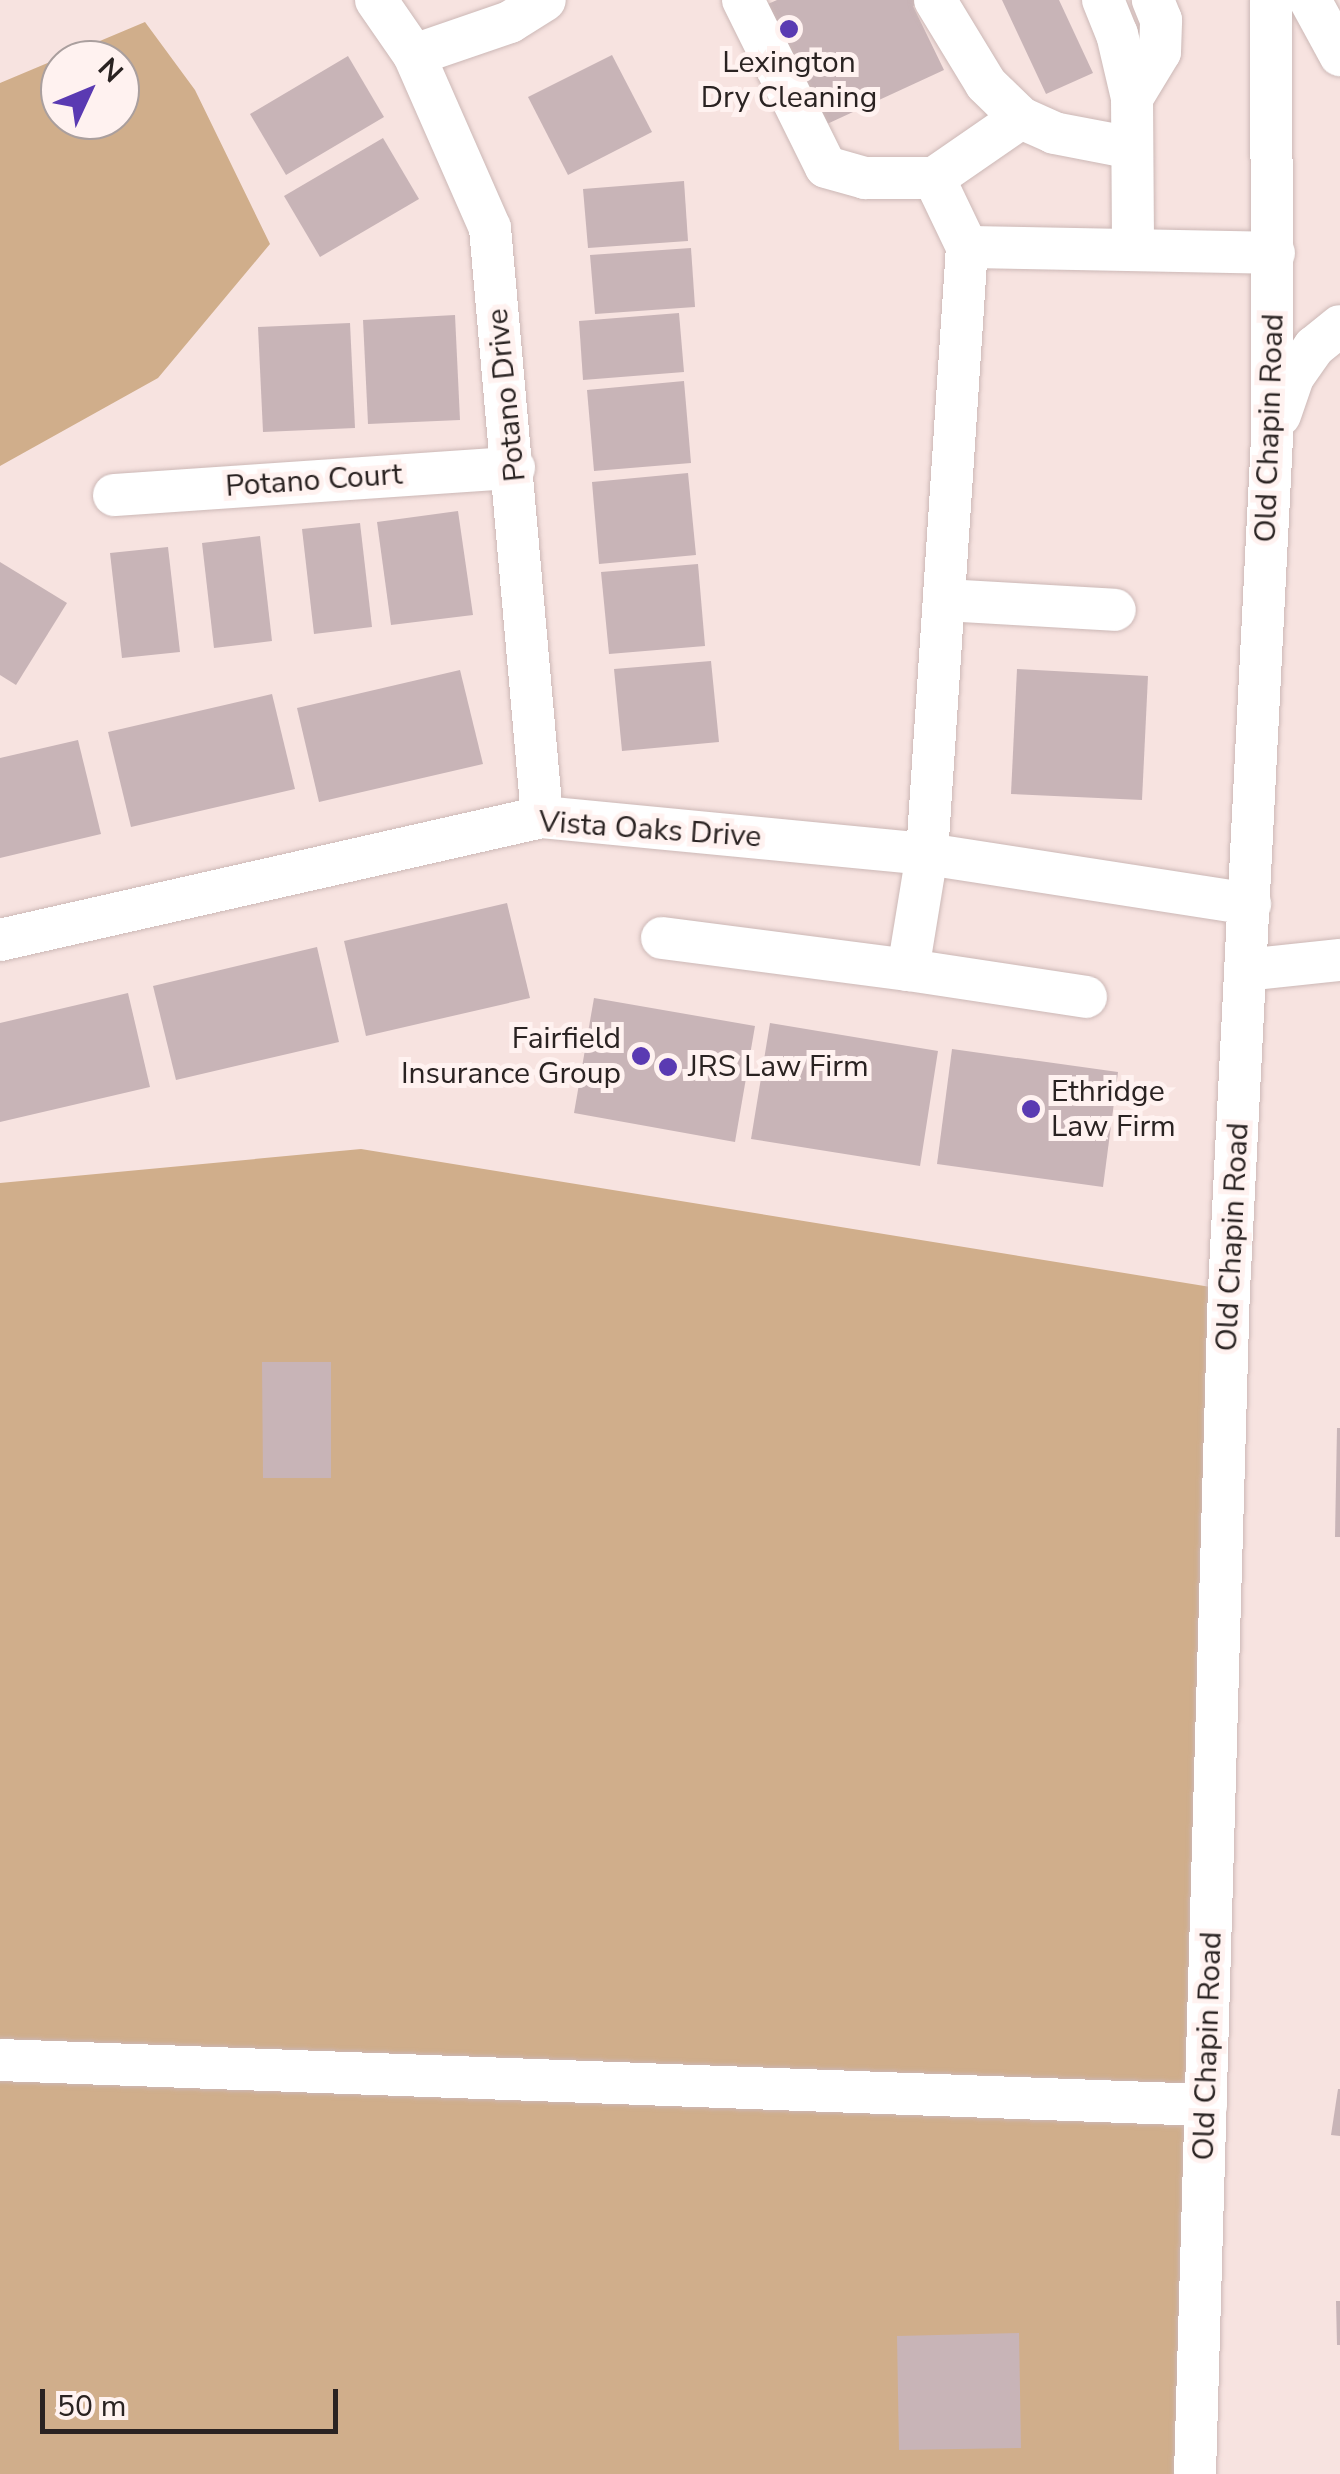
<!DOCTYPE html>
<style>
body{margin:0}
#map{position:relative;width:1340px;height:2474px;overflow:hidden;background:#f7e3e0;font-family:"Nunito Sans",sans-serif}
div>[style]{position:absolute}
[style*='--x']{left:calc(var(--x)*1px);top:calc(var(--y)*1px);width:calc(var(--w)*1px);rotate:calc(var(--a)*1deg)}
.green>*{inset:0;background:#d0ae8b}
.building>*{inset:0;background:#c8b4b7}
.roads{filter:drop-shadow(0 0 2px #ccb8b6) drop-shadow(0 0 2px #ccb8b6)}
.minor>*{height:42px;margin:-21px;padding:0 21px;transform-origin:21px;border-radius:21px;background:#fff}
.dots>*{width:28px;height:28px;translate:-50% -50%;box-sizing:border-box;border:5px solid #fff2f0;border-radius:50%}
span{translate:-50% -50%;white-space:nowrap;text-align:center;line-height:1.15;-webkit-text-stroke:10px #fff2f0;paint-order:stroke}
.poi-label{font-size:30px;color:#2a2322}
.right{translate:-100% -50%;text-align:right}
.left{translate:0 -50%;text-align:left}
.street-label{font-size:30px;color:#2a2322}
.north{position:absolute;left:40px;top:40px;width:100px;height:100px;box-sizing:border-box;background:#fff2f0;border:2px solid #aa9f9e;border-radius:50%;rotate:46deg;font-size:28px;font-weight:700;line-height:40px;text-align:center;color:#2a2322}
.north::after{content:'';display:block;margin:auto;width:35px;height:45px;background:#5a3ab2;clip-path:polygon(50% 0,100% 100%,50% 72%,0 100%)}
.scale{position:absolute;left:40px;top:2389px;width:298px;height:45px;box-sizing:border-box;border:5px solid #2a2322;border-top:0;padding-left:12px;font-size:30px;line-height:35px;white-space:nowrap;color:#2a2322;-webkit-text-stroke:8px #fff2f0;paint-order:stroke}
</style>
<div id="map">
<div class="green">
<div style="clip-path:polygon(evenodd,145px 22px,195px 90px,270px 244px,158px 378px,0 466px,0 83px,145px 22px,120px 60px,120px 120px,60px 120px,60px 60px,120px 60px)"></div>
<div style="clip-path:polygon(361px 1149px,1229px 1290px,1195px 2474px,0 2474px,0 1183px)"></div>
</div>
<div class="building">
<div style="clip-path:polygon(777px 0,927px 0,913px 6px,944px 70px,827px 124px,768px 4px)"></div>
<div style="clip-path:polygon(1002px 0,1059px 0,1093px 73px,1046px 94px)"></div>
<div style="clip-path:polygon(612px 55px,652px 132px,568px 175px,528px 97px)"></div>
<div style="clip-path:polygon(348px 56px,384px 117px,286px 175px,250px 114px)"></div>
<div style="clip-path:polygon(383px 138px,419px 199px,320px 257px,284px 196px)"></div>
<div style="clip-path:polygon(684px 181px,688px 241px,588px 248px,583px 189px)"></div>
<div style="clip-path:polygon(691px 248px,695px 307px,595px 314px,590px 255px)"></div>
<div style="clip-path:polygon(679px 313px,684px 372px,583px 380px,579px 321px)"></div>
<div style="clip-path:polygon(455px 315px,460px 420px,368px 424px,363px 320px)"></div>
<div style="clip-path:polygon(350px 323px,355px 428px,263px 432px,258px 327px)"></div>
<div style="clip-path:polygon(684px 381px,691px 463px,594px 471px,587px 390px)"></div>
<div style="clip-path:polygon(688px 473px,696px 555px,599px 564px,592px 482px)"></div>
<div style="clip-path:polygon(458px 511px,473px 615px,391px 625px,377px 522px)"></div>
<div style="clip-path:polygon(360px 523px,372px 627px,314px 634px,302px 529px)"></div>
<div style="clip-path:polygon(260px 536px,272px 641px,214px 648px,202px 543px)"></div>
<div style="clip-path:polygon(168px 547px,180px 652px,122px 658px,110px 553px)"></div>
<div style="clip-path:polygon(0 562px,67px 603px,16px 685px,0 675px)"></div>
<div style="clip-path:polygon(698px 564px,705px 646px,609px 654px,601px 572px)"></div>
<div style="clip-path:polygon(711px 661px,719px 742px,622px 751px,614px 669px)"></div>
<div style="clip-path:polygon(1017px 669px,1148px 676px,1142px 800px,1011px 794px)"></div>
<div style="clip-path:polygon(460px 670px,483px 764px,319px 802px,297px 708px)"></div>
<div style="clip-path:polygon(272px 694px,295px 789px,131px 827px,108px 732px)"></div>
<div style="clip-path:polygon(78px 740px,101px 834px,0 858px,0 758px)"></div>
<div style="clip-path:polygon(507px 903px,530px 998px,366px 1036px,344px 941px)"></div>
<div style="clip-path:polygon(317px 947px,339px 1042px,176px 1080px,153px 986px)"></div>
<div style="clip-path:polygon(128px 993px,150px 1087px,0 1122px,0 1023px)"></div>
<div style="clip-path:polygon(594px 998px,755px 1026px,735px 1142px,574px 1113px)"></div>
<div style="clip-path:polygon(770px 1023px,938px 1051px,920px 1166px,751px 1139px)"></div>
<div style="clip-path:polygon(952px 1049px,1118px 1072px,1103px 1187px,937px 1164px)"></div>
<div style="clip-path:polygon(262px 1362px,331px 1362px,331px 1478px,263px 1478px)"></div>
<div style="clip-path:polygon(1337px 1428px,1340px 1428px,1340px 1537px,1335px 1537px)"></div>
<div style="clip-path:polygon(1338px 2089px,1340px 2089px,1340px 2136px,1331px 2135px)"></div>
<div style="clip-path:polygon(1336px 2301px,1340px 2301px,1340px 2345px,1337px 2345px)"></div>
<div style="clip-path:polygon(1019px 2333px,1021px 2448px,899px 2450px,897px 2336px)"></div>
</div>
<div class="roads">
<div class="minor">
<div style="--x:376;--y:0;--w:67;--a:55.4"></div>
<div style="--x:414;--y:55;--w:189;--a:66.3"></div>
<div style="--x:490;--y:228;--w:591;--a:84.95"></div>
<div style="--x:743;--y:0;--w:186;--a:63.6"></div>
<div style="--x:826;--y:167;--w:41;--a:15.8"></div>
<div style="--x:865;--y:178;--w:69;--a:0"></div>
<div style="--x:934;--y:178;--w:76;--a:64.4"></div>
<div style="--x:935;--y:0;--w:98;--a:58.7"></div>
<div style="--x:986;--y:84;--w:49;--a:44.2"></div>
<div style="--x:1021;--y:118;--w:36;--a:24"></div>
<div style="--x:1054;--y:133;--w:79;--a:10.9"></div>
<div style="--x:1103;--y:0;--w:37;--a:68"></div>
<div style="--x:1117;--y:34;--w:66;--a:76.8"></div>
<div style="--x:1132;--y:98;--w:149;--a:89.6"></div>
<div style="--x:1310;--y:0;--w:63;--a:61.4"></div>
<div style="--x:414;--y:55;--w:102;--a:-19"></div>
<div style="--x:510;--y:22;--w:41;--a:-32.2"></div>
<div style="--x:1132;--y:98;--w:54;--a:-58.7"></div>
<div style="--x:1160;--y:52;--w:32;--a:-88"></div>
<div style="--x:1161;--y:20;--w:22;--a:-112"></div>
<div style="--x:934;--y:178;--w:106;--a:-34.6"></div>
<div style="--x:1280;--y:415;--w:40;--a:-71.1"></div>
<div style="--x:1293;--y:377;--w:37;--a:-55"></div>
<div style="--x:1314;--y:347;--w:33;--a:-39"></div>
<div style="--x:114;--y:495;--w:401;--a:-3.9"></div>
<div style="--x:944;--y:600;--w:171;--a:3.3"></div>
<div style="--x:662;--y:938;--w:248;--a:7.4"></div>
<div style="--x:908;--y:970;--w:118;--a:-80.7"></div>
<div style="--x:927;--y:854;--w:608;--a:-86.23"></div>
<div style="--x:967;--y:247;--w:307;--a:1.1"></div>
<div style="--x:0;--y:940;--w:556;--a:-12.79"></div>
<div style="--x:542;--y:817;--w:387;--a:5.5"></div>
<div style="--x:927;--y:854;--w:327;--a:8.8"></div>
<div style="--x:908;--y:970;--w:180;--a:8.6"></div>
<div style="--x:1246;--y:970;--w:95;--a:-6.1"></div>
<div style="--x:0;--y:2060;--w:1207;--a:2.14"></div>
<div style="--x:1195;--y:2474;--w:1184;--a:-88.36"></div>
<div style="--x:1229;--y:1290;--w:852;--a:-87.11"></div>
<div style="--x:1272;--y:439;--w:439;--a:-90.1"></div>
</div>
</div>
<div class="dots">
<div style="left:789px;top:29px;background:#5a3ab2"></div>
<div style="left:641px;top:1056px;background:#5a3ab2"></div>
<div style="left:668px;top:1067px;background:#5a3ab2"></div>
<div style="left:1031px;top:1109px;background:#5a3ab2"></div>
</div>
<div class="poi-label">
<span style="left:789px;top:80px">Lexington<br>Dry Cleaning</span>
<span class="right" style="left:621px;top:1056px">Fairfield<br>Insurance Group</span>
<span class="left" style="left:688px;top:1067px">JRS Law Firm</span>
<span class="left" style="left:1051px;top:1109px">Ethridge<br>Law Firm</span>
</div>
<div class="street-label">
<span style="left:507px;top:395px;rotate:-96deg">Potano Drive</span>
<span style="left:1270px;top:428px;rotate:-88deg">Old Chapin Road</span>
<span style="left:314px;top:481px;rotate:-4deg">Potano Court</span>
<span style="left:650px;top:830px;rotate:4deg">Vista Oaks Drive</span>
<span style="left:1233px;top:1237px;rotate:-87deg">Old Chapin Road</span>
<span style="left:1208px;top:2046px;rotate:-88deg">Old Chapin Road</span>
</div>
<div class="north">N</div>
<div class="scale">50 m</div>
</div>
